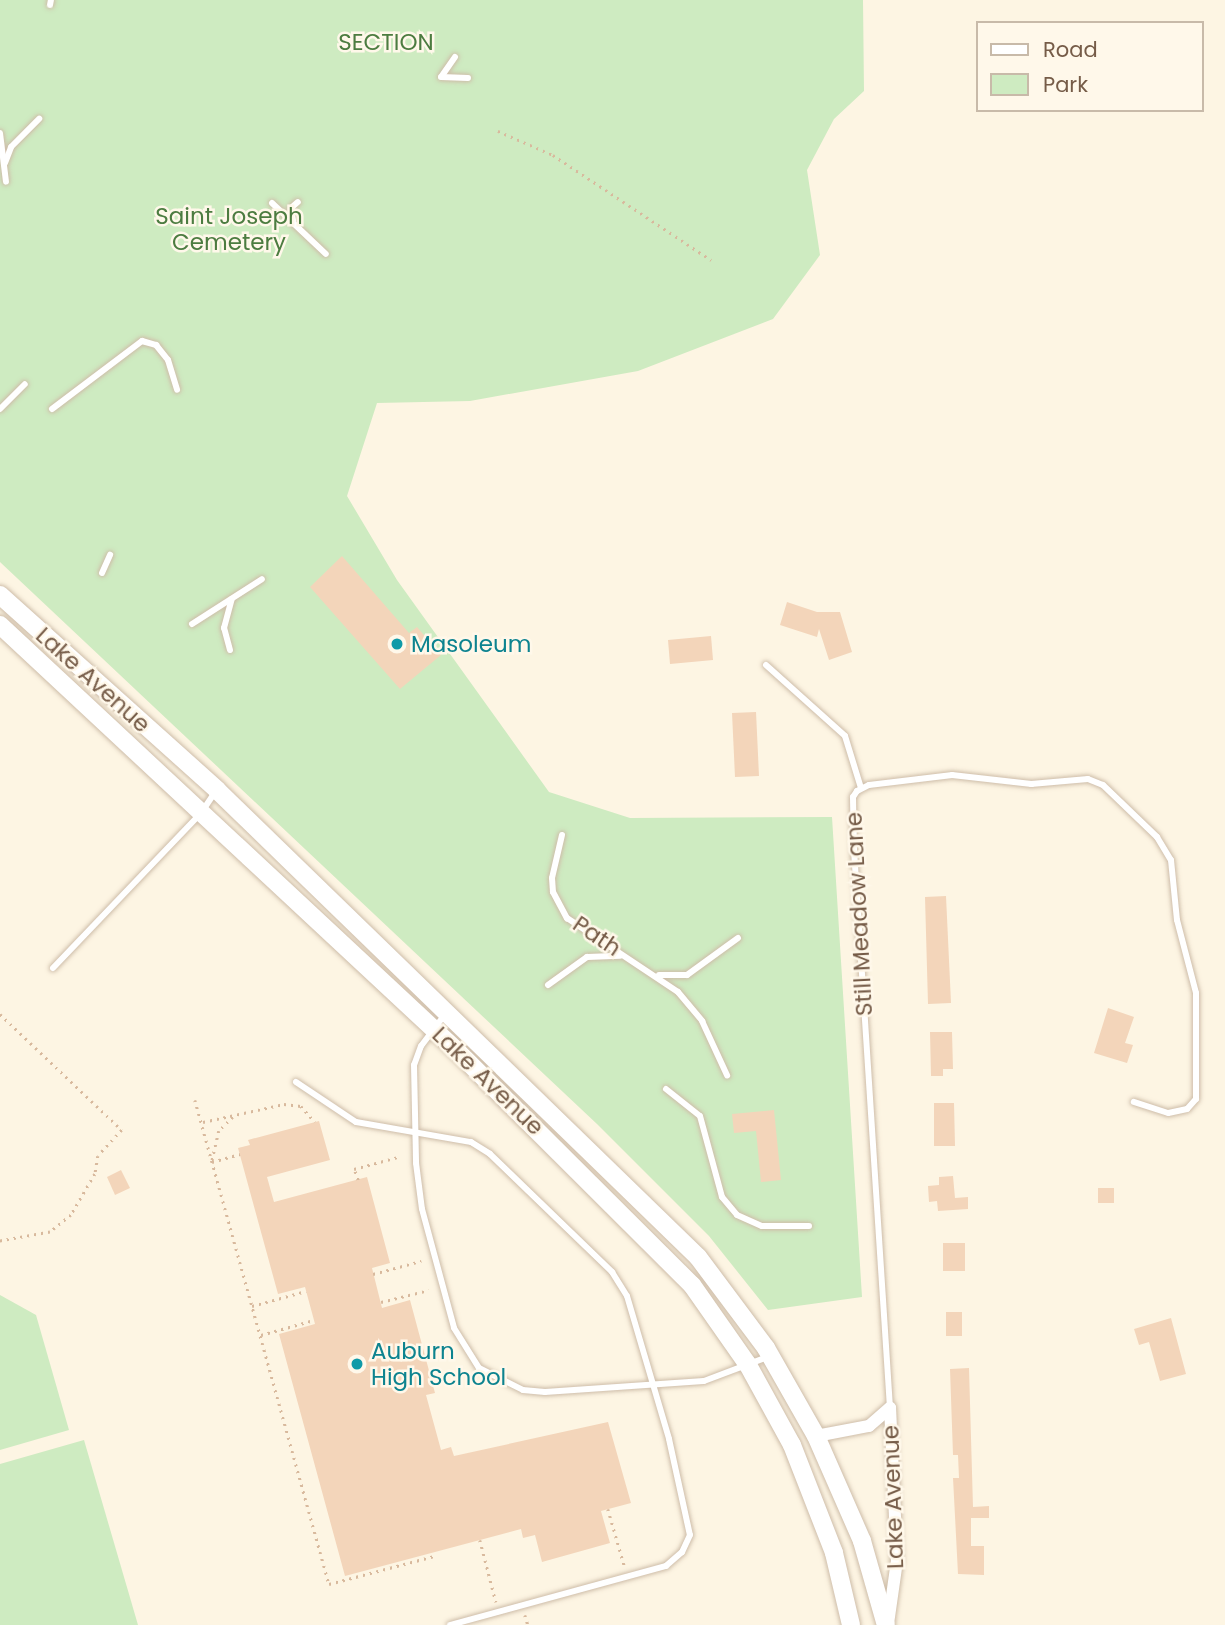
<!DOCTYPE html>
<style>
body{margin:0}
#map{position:relative;width:1225px;height:1625px;overflow:hidden;background:#fdf5e3;font-family:Poppins,sans-serif}
div>[style]{position:absolute}
[style*='--x']{left:calc(var(--x)*1px);top:calc(var(--y)*1px);width:calc(var(--w)*1px);rotate:calc(var(--a)*1deg)}
.green>*{inset:0;background:#ceebc1}
.building>*{inset:0;background:#f3d5ba}
.path>*{height:2.5px;margin-top:-1.25px;transform-origin:0;background:repeating-linear-gradient(90deg,#d8b99d 0 2px,transparent 0 7px)}
.roads{filter:drop-shadow(0 0 2px #cebda9) drop-shadow(0 0 2px #cebda9)}
.service>*{height:6px;margin:-3px;padding:0 3px;transform-origin:3px;border-radius:3px;background:#fff}
.minor>*{height:12px;margin:-6px;padding:0 6px;transform-origin:6px;border-radius:6px;background:#fff}
.secondary>*{height:18px;margin:-9px;padding:0 9px;transform-origin:9px;border-radius:9px;background:#fff}
.dots>*{width:19px;height:19px;translate:-50% -50%;box-sizing:border-box;border:4px solid #fff8ea;border-radius:50%}
span{translate:-50% -50%;white-space:nowrap;text-align:center;line-height:1.15;-webkit-text-stroke:5px #fff8ea;paint-order:stroke}
.park-label{font-size:23px;color:#4c7c40}
.culture-label{font-size:23px;color:#0d838f}
.left{translate:0 -50%;text-align:left}
.street-label{font-size:23px;color:#765c48}
.legend{position:absolute;left:976px;top:21px;width:228px;height:91px;box-sizing:border-box;background:#fff8ea;border:2px solid #c8baa9;margin:0;padding:9px 12px;list-style:none;font-size:21px;color:#765c48}
.legend li{display:flex;align-items:center;gap:14px;height:35px}
.legend b{width:35px;border:2px solid #c8baa9}
</style>
<div id="map">
<div class="green">
<div style="clip-path:polygon(0 0,863px 0,864px 91px,834px 119px,807px 170px,820px 255px,773px 319px,638px 371px,470px 401px,377px 403px,347px 496px,397px 580px,549px 792px,630px 818px,832px 817px,862px 1297px,768px 1310px,709px 1236px,597px 1124px,0 562px)"></div>
<div style="clip-path:polygon(0 1295px,36px 1315px,69px 1430px,0 1450px)"></div>
<div style="clip-path:polygon(84px 1440px,138px 1625px,0 1625px,0 1464px)"></div>
</div>
<div class="building">
<div style="clip-path:polygon(342px 556px,409px 633px,417px 627px,441px 655px,400px 689px,310px 587px)"></div>
<div style="clip-path:polygon(787px 602px,817px 612px,840px 612px,852px 652px,829px 660px,819px 629px,817px 637px,780px 625px)"></div>
<div style="clip-path:polygon(711px 636px,713px 660px,670px 664px,668px 640px)"></div>
<div style="clip-path:polygon(756px 712px,759px 776px,735px 777px,732px 713px)"></div>
<div style="clip-path:polygon(946px 896px,951px 1003px,928px 1004px,925px 897px)"></div>
<div style="clip-path:polygon(1108px 1008px,1134px 1017px,1125px 1043px,1133px 1045px,1127px 1063px,1094px 1053px)"></div>
<div style="clip-path:polygon(930px 1032px,952px 1032px,953px 1069px,943px 1069px,943px 1076px,931px 1076px)"></div>
<div style="clip-path:polygon(934px 1103px,954px 1103px,955px 1146px,934px 1146px)"></div>
<div style="clip-path:polygon(774px 1110px,781px 1180px,761px 1182px,756px 1131px,734px 1133px,732px 1114px)"></div>
<div style="clip-path:polygon(319px 1121px,330px 1160px,267px 1177px,274px 1202px,367px 1177px,390px 1263px,372px 1268px,382px 1308px,410px 1300px,435px 1393px,426px 1395px,441px 1450px,451px 1447px,454px 1456px,608px 1422px,631px 1503px,601px 1511px,610px 1543px,542px 1562px,535px 1535px,523px 1538px,521px 1529px,345px 1576px,279px 1334px,315px 1324px,305px 1287px,278px 1294px,238px 1148px,250px 1145px,248px 1140px)"></div>
<div style="clip-path:polygon(121px 1170px,130px 1188px,115px 1195px,107px 1177px)"></div>
<div style="clip-path:polygon(953px 1176px,955px 1198px,968px 1197px,968px 1209px,938px 1211px,937px 1201px,929px 1202px,928px 1186px,939px 1185px,939px 1177px)"></div>
<div style="clip-path:polygon(1098px 1188px,1114px 1188px,1114px 1203px,1098px 1203px)"></div>
<div style="clip-path:polygon(943px 1243px,965px 1243px,965px 1271px,943px 1271px)"></div>
<div style="clip-path:polygon(946px 1312px,962px 1312px,962px 1336px,946px 1336px)"></div>
<div style="clip-path:polygon(1171px 1318px,1186px 1374px,1160px 1381px,1149px 1342px,1139px 1345px,1134px 1329px)"></div>
<div style="clip-path:polygon(969px 1368px,973px 1507px,989px 1506px,989px 1518px,971px 1518px,971px 1546px,984px 1546px,984px 1575px,958px 1574px,953px 1478px,959px 1478px,958px 1455px,953px 1455px,950px 1369px)"></div>
</div>
<div class="path">
<div style="--x:498;--y:131;--w:60;--a:23.6"></div>
<div style="--x:553;--y:155;--w:190;--a:33.6"></div>
<div style="--x:0;--y:1014;--w:168;--a:43.6"></div>
<div style="--x:122;--y:1130;--w:35;--a:133"></div>
<div style="--x:98;--y:1156;--w:18;--a:99"></div>
<div style="--x:95;--y:1174;--w:48;--a:120.3"></div>
<div style="--x:71;--y:1215;--w:27;--a:141"></div>
<div style="--x:50;--y:1232;--w:51;--a:169.8"></div>
<div style="--x:195;--y:1100;--w:502;--a:74.52"></div>
<div style="--x:329;--y:1584;--w:109;--a:-14.9"></div>
<div style="--x:233;--y:1117;--w:20;--a:135"></div>
<div style="--x:219;--y:1131;--w:32;--a:103"></div>
<div style="--x:212;--y:1162;--w:29;--a:-16"></div>
<div style="--x:203;--y:1122;--w:83;--a:-12.5"></div>
<div style="--x:284;--y:1104;--w:17;--a:7"></div>
<div style="--x:301;--y:1106;--w:21;--a:49"></div>
<div style="--x:358;--y:1180;--w:12;--a:-110"></div>
<div style="--x:354;--y:1169;--w:46;--a:-15.3"></div>
<div style="--x:373;--y:1274;--w:50;--a:-15.2"></div>
<div style="--x:381;--y:1302;--w:49;--a:-14"></div>
<div style="--x:252;--y:1306;--w:56;--a:-15.5"></div>
<div style="--x:261;--y:1335;--w:55;--a:-15.8"></div>
<div style="--x:608;--y:1509;--w:61;--a:73.9"></div>
<div style="--x:480;--y:1540;--w:64;--a:75.5"></div>
<div style="--x:525;--y:1615;--w:10;--a:73"></div>
</div>
<div class="roads">
<div class="service">
<div style="--x:50;--y:5;--w:5;--a:-79"></div>
<div style="--x:455;--y:57;--w:24;--a:125"></div>
<div style="--x:441;--y:77;--w:27;--a:2"></div>
<div style="--x:0;--y:133;--w:49;--a:83"></div>
<div style="--x:5;--y:163;--w:17;--a:-69"></div>
<div style="--x:11;--y:147;--w:40;--a:-45"></div>
<div style="--x:272;--y:203;--w:74;--a:43.4"></div>
<div style="--x:293;--y:220;--w:12;--a:-99"></div>
<div style="--x:291;--y:208;--w:9;--a:-41"></div>
<div style="--x:0;--y:409;--w:35;--a:-45"></div>
<div style="--x:52;--y:409;--w:113;--a:-37.1"></div>
<div style="--x:142;--y:341;--w:15;--a:16"></div>
<div style="--x:156;--y:345;--w:19;--a:51"></div>
<div style="--x:168;--y:360;--w:31;--a:73"></div>
<div style="--x:102;--y:573;--w:20;--a:-66"></div>
<div style="--x:192;--y:624;--w:83;--a:-32.7"></div>
<div style="--x:230;--y:650;--w:23;--a:-105"></div>
<div style="--x:224;--y:628;--w:30;--a:-75"></div>
<div style="--x:766;--y:665;--w:106;--a:41.9"></div>
<div style="--x:845;--y:736;--w:54;--a:72.9"></div>
<div style="--x:562;--y:835;--w:44;--a:103.1"></div>
<div style="--x:552;--y:878;--w:14;--a:86"></div>
<div style="--x:553;--y:892;--w:30;--a:62"></div>
<div style="--x:567;--y:918;--w:133;--a:33.7"></div>
<div style="--x:678;--y:992;--w:38;--a:50"></div>
<div style="--x:702;--y:1021;--w:60;--a:65.2"></div>
<div style="--x:53;--y:968;--w:214;--a:-46.3"></div>
<div style="--x:201;--y:813;--w:25;--a:-56"></div>
<div style="--x:659;--y:975;--w:28;--a:0"></div>
<div style="--x:687;--y:975;--w:63;--a:-36"></div>
<div style="--x:548;--y:985;--w:48;--a:-35.7"></div>
<div style="--x:587;--y:957;--w:33;--a:-2"></div>
<div style="--x:446;--y:1013;--w:41;--a:127.1"></div>
<div style="--x:421;--y:1046;--w:20;--a:110"></div>
<div style="--x:414;--y:1065;--w:98;--a:88.8"></div>
<div style="--x:416;--y:1163;--w:46;--a:82.6"></div>
<div style="--x:422;--y:1209;--w:123;--a:74.9"></div>
<div style="--x:454;--y:1328;--w:47;--a:58"></div>
<div style="--x:479;--y:1368;--w:49;--a:26.6"></div>
<div style="--x:523;--y:1390;--w:22;--a:5"></div>
<div style="--x:545;--y:1392;--w:159;--a:-4"></div>
<div style="--x:704;--y:1381;--w:71;--a:-20.7"></div>
<div style="--x:296;--y:1082;--w:72;--a:33.7"></div>
<div style="--x:356;--y:1122;--w:117;--a:9.9"></div>
<div style="--x:471;--y:1142;--w:22;--a:32"></div>
<div style="--x:490;--y:1154;--w:170;--a:44"></div>
<div style="--x:612;--y:1272;--w:28;--a:58"></div>
<div style="--x:627;--y:1296;--w:149;--a:73.6"></div>
<div style="--x:669;--y:1439;--w:98;--a:77.7"></div>
<div style="--x:690;--y:1535;--w:19;--a:115"></div>
<div style="--x:682;--y:1552;--w:21;--a:139"></div>
<div style="--x:666;--y:1566;--w:224;--a:164.7"></div>
<div style="--x:666;--y:1089;--w:43;--a:38.5"></div>
<div style="--x:700;--y:1116;--w:84;--a:74.8"></div>
<div style="--x:722;--y:1197;--w:23;--a:50"></div>
<div style="--x:737;--y:1215;--w:27;--a:24"></div>
<div style="--x:762;--y:1226;--w:47;--a:0"></div>
<div style="--x:890;--y:1408;--w:559;--a:-93.69"></div>
<div style="--x:854;--y:850;--w:53;--a:-91.1"></div>
<div style="--x:853;--y:797;--w:7;--a:-56"></div>
<div style="--x:857;--y:791;--w:13;--a:-27"></div>
<div style="--x:869;--y:785;--w:84;--a:-6.9"></div>
<div style="--x:952;--y:775;--w:80;--a:6.5"></div>
<div style="--x:1031;--y:784;--w:57;--a:-5"></div>
<div style="--x:1088;--y:779;--w:16;--a:22"></div>
<div style="--x:1103;--y:785;--w:75;--a:43.9"></div>
<div style="--x:1157;--y:837;--w:27;--a:59"></div>
<div style="--x:1171;--y:860;--w:60;--a:84.3"></div>
<div style="--x:1177;--y:920;--w:75;--a:75.4"></div>
<div style="--x:1196;--y:993;--w:106;--a:90"></div>
<div style="--x:1196;--y:1099;--w:13;--a:132"></div>
<div style="--x:1187;--y:1109;--w:19;--a:168"></div>
<div style="--x:1168;--y:1113;--w:36;--a:-162"></div>
</div>
<div class="minor">
<div style="--x:816;--y:1436;--w:54;--a:-10.7"></div>
<div style="--x:869;--y:1426;--w:28;--a:-41"></div>
<div style="--x:888;--y:1624;--w:64;--a:-81.9"></div>
<div style="--x:897;--y:1561;--w:153;--a:-92.6"></div>
</div>
<div class="secondary">
<div style="--x:0;--y:595;--w:292;--a:41.9"></div>
<div style="--x:217;--y:790;--w:670;--a:44.15"></div>
<div style="--x:698;--y:1257;--w:114;--a:53.2"></div>
<div style="--x:766;--y:1348;--w:101;--a:60.4"></div>
<div style="--x:816;--y:1436;--w:115;--a:66.3"></div>
<div style="--x:862;--y:1541;--w:87;--a:74.1"></div>
<div style="--x:0;--y:625;--w:623;--a:42.98"></div>
<div style="--x:456;--y:1050;--w:333;--a:44.9"></div>
<div style="--x:692;--y:1285;--w:98;--a:55"></div>
<div style="--x:748;--y:1365;--w:91;--a:61.2"></div>
<div style="--x:792;--y:1445;--w:116;--a:68.7"></div>
<div style="--x:834;--y:1553;--w:74;--a:76.7"></div>
</div>
</div>
<div class="dots">
<div style="left:397px;top:644px;background:#0f9aa8"></div>
<div style="left:357px;top:1364px;background:#0f9aa8"></div>
</div>
<div class="park-label">
<span style="left:386px;top:42px">SECTION</span>
<span style="left:229px;top:229px">Saint Joseph<br>Cemetery</span>
</div>
<div class="culture-label">
<span class="left" style="left:411px;top:644px">Masoleum</span>
<span class="left" style="left:371px;top:1364px">Auburn<br>High School</span>
</div>
<div class="street-label">
<span style="left:93px;top:680px;rotate:42deg">Lake Avenue</span>
<span style="left:859px;top:914px;rotate:-93deg">Still Meadow Lane</span>
<span style="left:597px;top:936px;rotate:34deg">Path</span>
<span style="left:488px;top:1081px;rotate:44deg">Lake Avenue</span>
<span style="left:893px;top:1497px;rotate:-92deg">Lake Avenue</span>
</div>
<ul class="legend">
<li><b style="height:9px;background:#fff"></b>Road</li>
<li><b style="height:19px;background:#ceebc1"></b>Park</li>
</ul>
</div>
